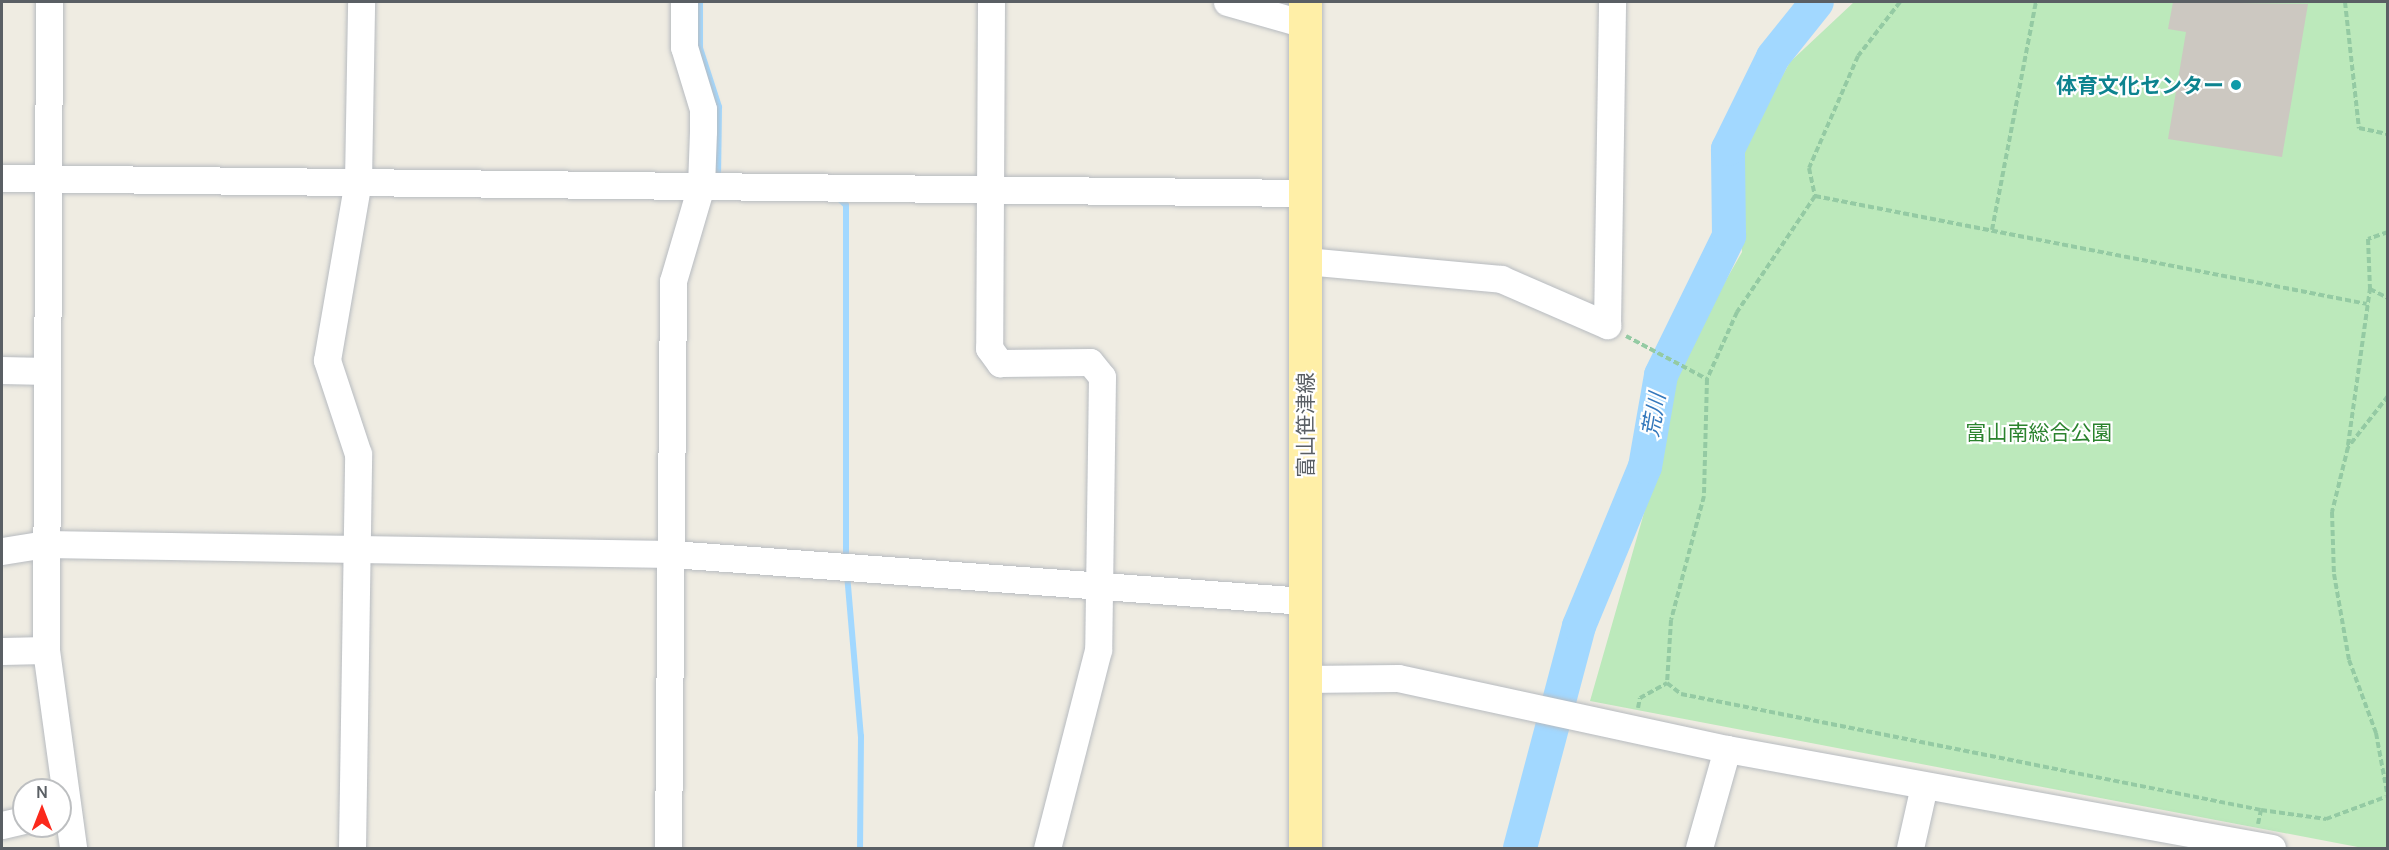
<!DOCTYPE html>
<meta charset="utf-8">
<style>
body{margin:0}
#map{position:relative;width:2389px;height:850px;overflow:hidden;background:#efece2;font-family:Manrope,"Noto Sans JP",sans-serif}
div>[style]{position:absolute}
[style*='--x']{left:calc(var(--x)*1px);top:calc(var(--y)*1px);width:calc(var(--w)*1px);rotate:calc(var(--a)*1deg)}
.green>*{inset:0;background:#bce9bb}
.stream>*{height:6px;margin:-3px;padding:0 3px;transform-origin:3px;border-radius:3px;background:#a2d8ff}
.river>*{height:34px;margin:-17px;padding:0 17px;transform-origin:17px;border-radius:17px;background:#a2d8ff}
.building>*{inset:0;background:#ccc8c1}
.path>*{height:4px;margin-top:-2px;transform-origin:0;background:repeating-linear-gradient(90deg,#94caa3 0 6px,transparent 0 9px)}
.roads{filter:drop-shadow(0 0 2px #b7bbc0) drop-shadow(0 0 2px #b7bbc0)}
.minor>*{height:27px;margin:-13.5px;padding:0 13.5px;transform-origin:13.5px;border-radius:13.5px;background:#fff}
.major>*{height:33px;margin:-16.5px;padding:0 16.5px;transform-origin:16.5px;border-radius:16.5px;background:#ffefa7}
.dots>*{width:16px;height:16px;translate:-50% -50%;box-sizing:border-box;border:3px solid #fff;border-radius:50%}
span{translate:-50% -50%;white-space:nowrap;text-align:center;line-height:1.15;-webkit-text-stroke:4.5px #fff;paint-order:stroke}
.culture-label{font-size:21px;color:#0d838f;font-weight:700}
.right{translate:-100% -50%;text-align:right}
.street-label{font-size:21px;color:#5a5f64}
.park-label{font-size:21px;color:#2b832e}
.water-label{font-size:22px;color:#3478bc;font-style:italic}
.frame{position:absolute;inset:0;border:3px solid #5a5f64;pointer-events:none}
.north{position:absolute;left:12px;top:778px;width:60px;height:60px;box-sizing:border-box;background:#fff;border:2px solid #bdbfc1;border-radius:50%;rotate:0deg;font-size:16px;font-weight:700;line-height:24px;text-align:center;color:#5a5f64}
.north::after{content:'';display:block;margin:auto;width:21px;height:27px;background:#fb291c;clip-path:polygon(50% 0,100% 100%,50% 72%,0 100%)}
</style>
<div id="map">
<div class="green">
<div style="clip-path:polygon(1854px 2px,2387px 2px,2387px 848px,2363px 848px,1590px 701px,1646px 506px,1669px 380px,1742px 252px,1735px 162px,1790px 62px)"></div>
</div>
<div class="stream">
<div style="--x:700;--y:2;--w:46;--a:90"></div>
<div style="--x:700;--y:48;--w:62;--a:72.1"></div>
<div style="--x:719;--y:107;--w:74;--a:90.8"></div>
<div style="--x:837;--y:197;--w:12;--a:42"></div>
<div style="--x:846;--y:205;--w:356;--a:90"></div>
<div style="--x:847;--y:574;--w:163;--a:85.1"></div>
<div style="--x:861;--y:736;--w:112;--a:90.5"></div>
</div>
<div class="river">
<div style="--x:1520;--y:848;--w:230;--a:-75.1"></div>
<div style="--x:1579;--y:626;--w:172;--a:-67.5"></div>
<div style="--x:1645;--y:467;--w:93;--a:-80.1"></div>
<div style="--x:1661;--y:375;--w:155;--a:-63.9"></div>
<div style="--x:1729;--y:236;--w:87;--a:-90.7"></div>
<div style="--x:1728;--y:149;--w:102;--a:-63.9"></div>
<div style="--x:1773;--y:57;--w:70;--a:-51.3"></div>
</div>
<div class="building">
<div style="clip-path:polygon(2173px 2px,2308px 4px,2282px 157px,2168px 139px,2186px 32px,2168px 29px)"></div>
</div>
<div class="path">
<div style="--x:1900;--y:2;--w:68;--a:127.9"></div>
<div style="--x:1858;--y:56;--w:122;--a:113.6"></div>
<div style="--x:1809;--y:168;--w:29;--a:78"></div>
<div style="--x:1815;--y:196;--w:140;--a:123.9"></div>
<div style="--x:1737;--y:312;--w:73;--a:114.1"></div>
<div style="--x:1707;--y:379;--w:117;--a:91.5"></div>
<div style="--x:1704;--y:496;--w:128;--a:104.9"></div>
<div style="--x:1671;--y:620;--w:63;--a:93.6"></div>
<div style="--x:1667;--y:683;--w:18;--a:38"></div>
<div style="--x:1681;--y:694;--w:591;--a:11.31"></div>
<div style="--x:2345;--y:2;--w:127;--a:83.7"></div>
<div style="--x:2359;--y:128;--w:30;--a:12"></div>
<div style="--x:1815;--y:196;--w:562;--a:11.07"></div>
<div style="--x:1992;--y:230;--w:232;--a:-79.1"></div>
<div style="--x:2388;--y:232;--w:21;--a:161"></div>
<div style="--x:2368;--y:239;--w:50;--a:87.7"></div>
<div style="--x:2370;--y:289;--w:20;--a:27"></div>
<div style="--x:1626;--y:336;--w:92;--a:28"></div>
<div style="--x:2388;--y:396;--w:65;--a:128.1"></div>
<div style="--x:2348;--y:447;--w:67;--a:103.8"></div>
<div style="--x:2332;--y:512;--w:62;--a:88.2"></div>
<div style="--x:2334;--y:574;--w:87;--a:80.1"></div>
<div style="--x:2349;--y:660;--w:78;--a:69.7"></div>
<div style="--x:2376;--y:733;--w:66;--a:79.5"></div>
<div style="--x:2348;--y:445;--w:158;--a:-82"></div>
<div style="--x:1638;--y:708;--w:10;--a:-79"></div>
<div style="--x:1640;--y:698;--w:31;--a:-29"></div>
<div style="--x:2258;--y:824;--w:14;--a:-78"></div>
<div style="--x:2261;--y:810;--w:66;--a:7.9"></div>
<div style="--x:2326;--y:819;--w:63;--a:-20.4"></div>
</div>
<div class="roads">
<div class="minor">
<div style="--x:49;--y:2;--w:648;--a:90.27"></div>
<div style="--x:46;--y:650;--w:200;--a:82.2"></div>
<div style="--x:991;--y:2;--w:346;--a:90.3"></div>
<div style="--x:989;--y:348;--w:19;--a:54"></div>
<div style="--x:1000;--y:363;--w:90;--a:-0.6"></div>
<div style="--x:1090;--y:362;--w:19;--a:51"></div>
<div style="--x:1102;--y:377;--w:273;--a:90.8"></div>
<div style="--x:1098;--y:650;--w:204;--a:104.4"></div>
<div style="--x:1227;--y:2;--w:81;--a:15.8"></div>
<div style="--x:2;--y:178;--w:1303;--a:0.66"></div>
<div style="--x:1305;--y:261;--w:197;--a:5.2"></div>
<div style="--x:1501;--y:279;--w:116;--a:23.5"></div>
<div style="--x:1607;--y:325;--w:323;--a:-89.1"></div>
<div style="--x:2;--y:370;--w:45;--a:1.3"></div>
<div style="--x:2;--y:551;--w:44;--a:-9.2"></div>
<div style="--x:45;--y:544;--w:627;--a:0.91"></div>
<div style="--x:672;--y:554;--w:634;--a:4.25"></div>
<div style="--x:2;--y:651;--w:44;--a:-1.3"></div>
<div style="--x:1304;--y:679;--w:94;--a:-0.6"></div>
<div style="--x:1398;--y:678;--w:337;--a:12.2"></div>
<div style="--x:1727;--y:749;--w:554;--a:10.3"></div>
<div style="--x:2;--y:825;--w:23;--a:-13"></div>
<div style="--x:352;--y:848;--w:394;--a:-89.1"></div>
<div style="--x:358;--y:454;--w:99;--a:-108.3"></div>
<div style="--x:327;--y:360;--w:182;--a:-80.2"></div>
<div style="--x:358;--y:181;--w:179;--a:-89"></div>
<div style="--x:668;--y:848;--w:567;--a:-89.49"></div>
<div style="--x:673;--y:281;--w:99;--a:-73.6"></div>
<div style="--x:701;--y:186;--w:55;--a:-87.9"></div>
<div style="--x:703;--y:131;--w:22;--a:-90"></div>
<div style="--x:703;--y:109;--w:65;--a:-107"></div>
<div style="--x:684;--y:47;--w:45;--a:-90"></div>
<div style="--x:1699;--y:848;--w:103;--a:-74.2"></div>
<div style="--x:1910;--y:848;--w:64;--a:-77.3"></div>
</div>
<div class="major">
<div style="--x:1305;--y:2;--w:846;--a:90"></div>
</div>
</div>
<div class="dots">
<div style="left:2236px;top:85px;background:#0f9aa8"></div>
</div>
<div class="culture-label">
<span class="right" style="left:2224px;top:85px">体育文化センター</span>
</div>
<div class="street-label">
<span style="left:1305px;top:425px;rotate:-90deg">富山笹津線</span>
</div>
<div class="park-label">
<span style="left:2039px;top:432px">富山南総合公園</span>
</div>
<div class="water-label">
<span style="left:1654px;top:415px;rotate:-80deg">荒川</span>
</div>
<div class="frame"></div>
<div class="north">N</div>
</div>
